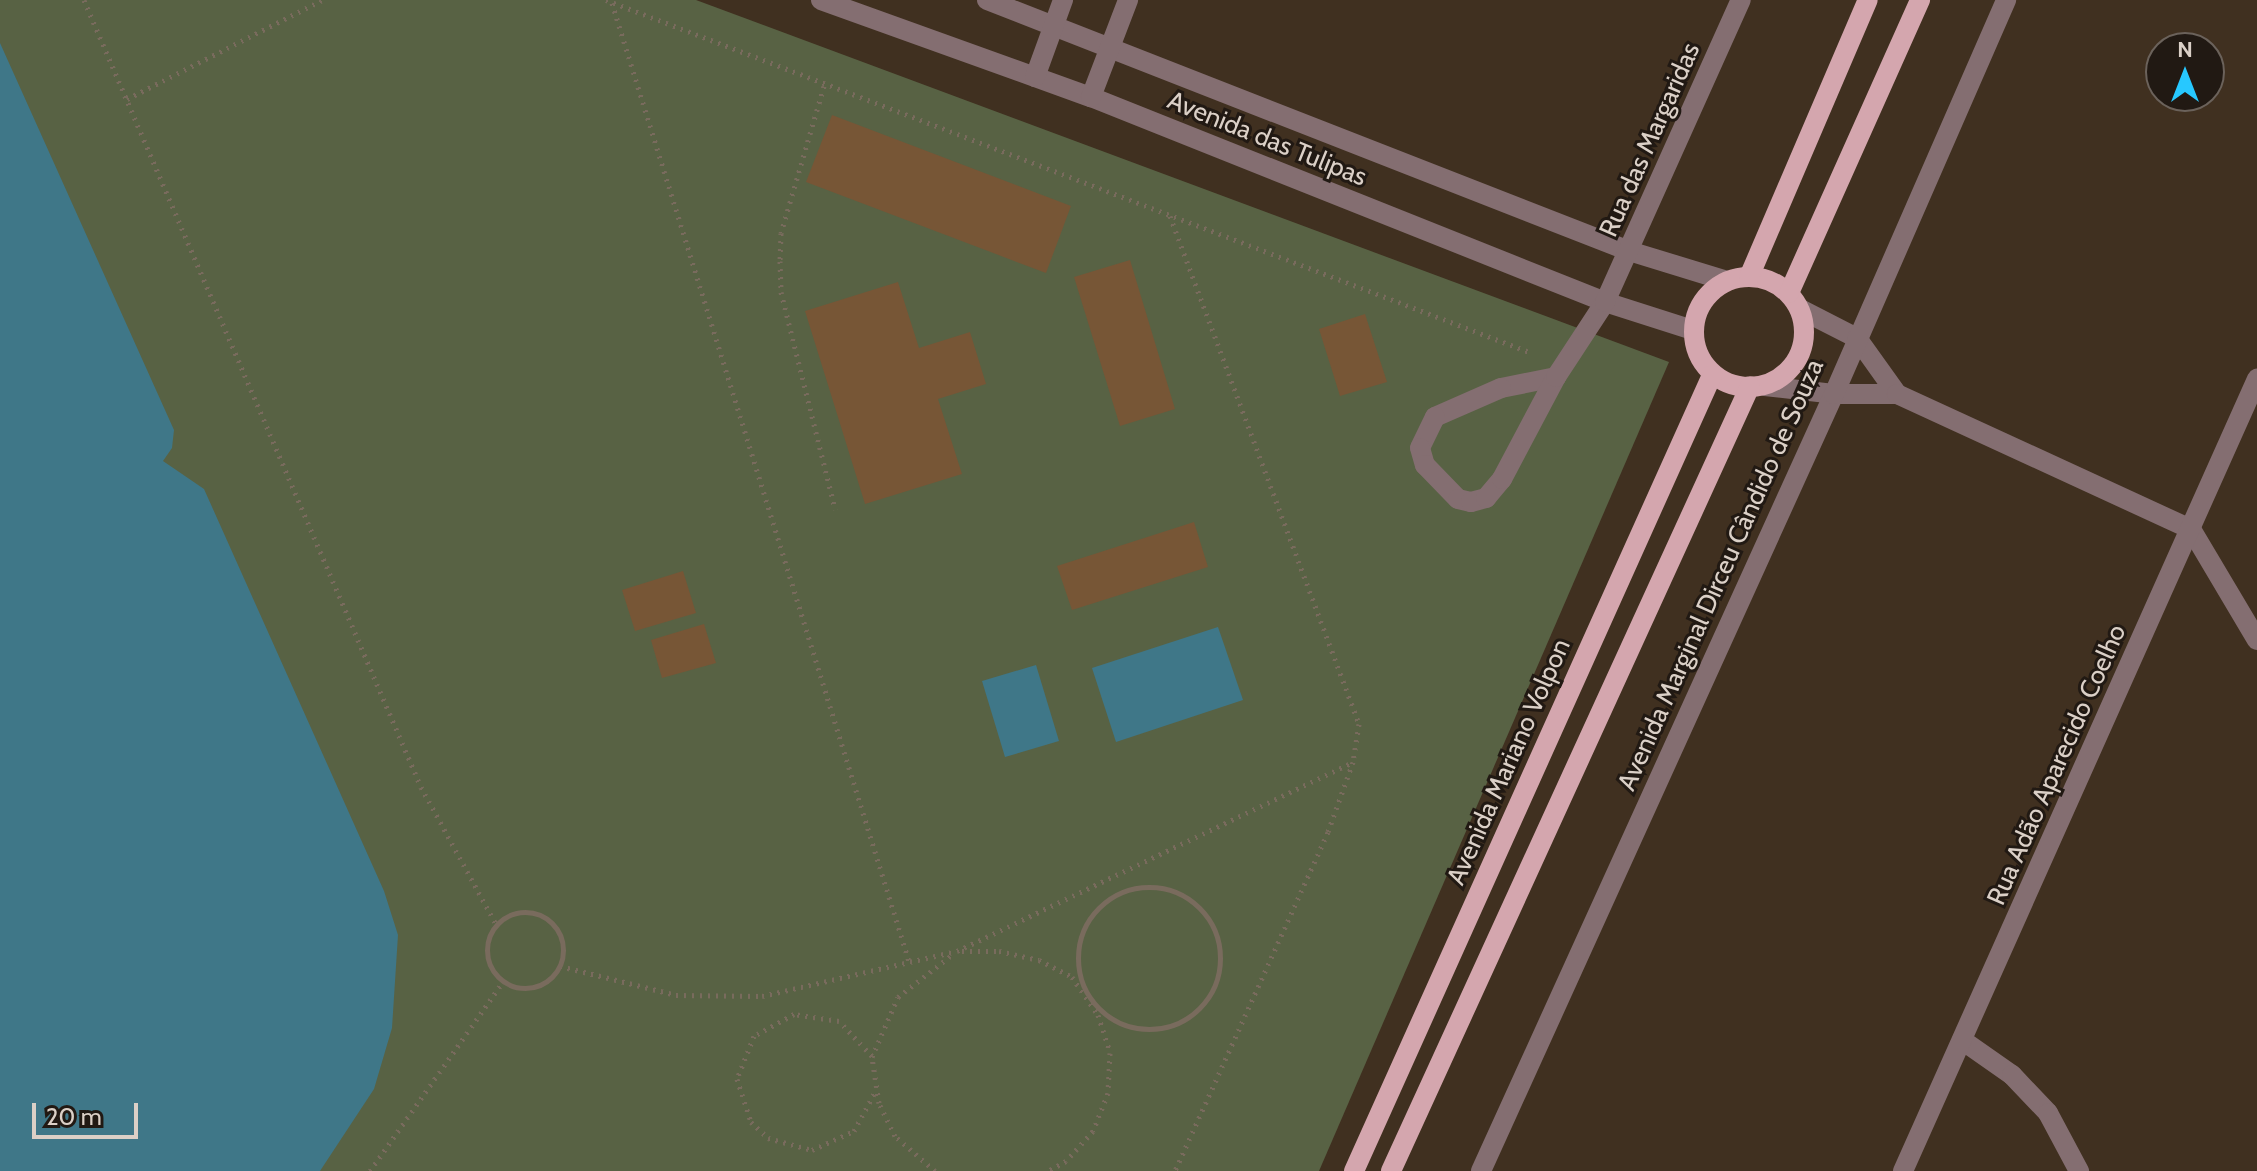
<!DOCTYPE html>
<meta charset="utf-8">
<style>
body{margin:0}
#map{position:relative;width:2257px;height:1171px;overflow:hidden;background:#403020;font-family:Cabin,sans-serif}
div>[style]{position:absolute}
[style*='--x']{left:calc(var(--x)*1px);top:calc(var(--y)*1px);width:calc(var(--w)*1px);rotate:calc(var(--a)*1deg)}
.green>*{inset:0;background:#586244}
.water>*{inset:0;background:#3f7788}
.building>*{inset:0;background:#775636}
.path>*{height:5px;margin-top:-2.5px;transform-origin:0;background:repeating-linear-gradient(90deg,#796b5d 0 2px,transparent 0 8px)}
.path>.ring{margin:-2.5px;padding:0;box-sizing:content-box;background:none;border:5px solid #796b5d;border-radius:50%}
.minor>*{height:20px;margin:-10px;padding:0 10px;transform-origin:10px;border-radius:10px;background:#846e71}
.major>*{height:20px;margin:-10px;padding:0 10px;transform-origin:10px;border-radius:10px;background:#d4a6ae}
.major>.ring{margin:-10px;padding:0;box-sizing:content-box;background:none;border:20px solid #d4a6ae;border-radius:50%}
span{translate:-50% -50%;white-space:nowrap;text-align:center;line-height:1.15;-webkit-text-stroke:6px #211913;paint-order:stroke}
.street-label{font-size:26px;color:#dbd0c7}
.north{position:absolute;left:2145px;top:32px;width:80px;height:80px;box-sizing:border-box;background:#211913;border:2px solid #6b625b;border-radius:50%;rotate:0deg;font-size:22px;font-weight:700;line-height:32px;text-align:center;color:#dbd0c7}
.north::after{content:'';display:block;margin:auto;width:28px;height:36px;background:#27c8ff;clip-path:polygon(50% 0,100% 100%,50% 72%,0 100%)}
.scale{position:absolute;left:32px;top:1103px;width:106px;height:36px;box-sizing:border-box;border:4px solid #dbd0c7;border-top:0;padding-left:10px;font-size:24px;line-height:28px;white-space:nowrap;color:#dbd0c7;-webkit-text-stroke:6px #211913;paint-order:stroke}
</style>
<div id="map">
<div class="green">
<div style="clip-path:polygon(0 0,696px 0,1669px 362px,1319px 1171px,0 1171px)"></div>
</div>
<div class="water">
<div style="clip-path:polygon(0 43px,174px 430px,172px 448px,163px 461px,204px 489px,384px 891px,398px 935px,392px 1028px,374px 1089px,320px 1171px,0 1171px)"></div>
<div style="clip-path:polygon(1218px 627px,1243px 700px,1116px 742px,1092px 668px)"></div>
<div style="clip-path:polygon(1036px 665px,1059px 741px,1005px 757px,982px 681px)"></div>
</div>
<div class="building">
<div style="clip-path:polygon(832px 115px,1071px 206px,1046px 273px,806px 182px)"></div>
<div style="clip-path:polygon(1130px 260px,1175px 409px,1120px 426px,1074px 277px)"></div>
<div style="clip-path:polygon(898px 282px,919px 348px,970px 332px,986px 384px,938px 399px,962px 474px,865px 504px,805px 311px)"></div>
<div style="clip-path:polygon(1365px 314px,1387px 382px,1340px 396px,1319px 329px)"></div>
<div style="clip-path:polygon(1194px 522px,1208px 567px,1072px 610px,1057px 566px)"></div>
<div style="clip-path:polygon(683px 571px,696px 613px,635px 631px,622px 590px)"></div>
<div style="clip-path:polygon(704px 624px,716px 663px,662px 678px,651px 640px)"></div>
</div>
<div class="path">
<div style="--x:84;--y:0;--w:856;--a:66.82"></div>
<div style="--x:421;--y:787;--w:156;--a:61.3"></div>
<div style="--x:606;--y:0;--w:991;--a:20.87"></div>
<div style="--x:612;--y:3;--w:1003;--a:72.78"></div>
<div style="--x:824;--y:86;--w:153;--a:106.3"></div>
<div style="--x:781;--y:233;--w:28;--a:92"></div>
<div style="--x:780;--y:261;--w:31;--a:88"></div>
<div style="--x:781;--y:292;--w:224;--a:76"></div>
<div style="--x:127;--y:99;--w:219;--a:-26.9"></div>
<div style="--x:1170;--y:216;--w:542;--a:69.59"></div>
<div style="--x:1359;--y:724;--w:38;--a:99"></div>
<div style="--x:1353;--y:762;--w:74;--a:109.7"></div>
<div style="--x:1328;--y:832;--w:372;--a:114.3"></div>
<div class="ring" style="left:1078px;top:887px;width:137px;height:137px"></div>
<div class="ring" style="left:487px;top:912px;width:71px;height:71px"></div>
<div style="--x:962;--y:951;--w:37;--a:0"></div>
<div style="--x:999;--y:951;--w:41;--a:12.7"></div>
<div style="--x:1039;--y:960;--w:37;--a:27"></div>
<div style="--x:1072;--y:977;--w:46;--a:55.6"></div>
<div style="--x:1098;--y:1015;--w:40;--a:72"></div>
<div style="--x:1110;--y:1053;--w:40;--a:92.9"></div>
<div style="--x:1108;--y:1093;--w:41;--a:111.5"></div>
<div style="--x:1093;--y:1131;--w:40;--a:132"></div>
<div style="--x:1066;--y:1161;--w:21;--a:151"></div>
<div style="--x:560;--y:966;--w:120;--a:14"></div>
<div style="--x:676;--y:995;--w:86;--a:0.7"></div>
<div style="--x:762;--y:996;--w:200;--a:-13"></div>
<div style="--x:957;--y:951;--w:437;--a:-25.5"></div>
<div style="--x:872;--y:1056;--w:48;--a:-133.3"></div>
<div style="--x:839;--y:1021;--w:46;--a:-171.2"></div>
<div style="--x:794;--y:1014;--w:46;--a:151.2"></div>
<div style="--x:754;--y:1036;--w:46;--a:111.6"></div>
<div style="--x:737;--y:1079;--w:45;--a:72"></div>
<div style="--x:751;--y:1122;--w:23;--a:43"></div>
<div style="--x:768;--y:1138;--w:46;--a:15.3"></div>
<div style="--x:812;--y:1150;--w:46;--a:-24.3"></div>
<div style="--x:854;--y:1131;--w:44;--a:-61.7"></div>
<div style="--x:370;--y:1171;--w:231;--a:-54.9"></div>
<div style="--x:935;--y:1171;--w:53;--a:-138.8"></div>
<div style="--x:895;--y:1136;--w:37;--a:-116"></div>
<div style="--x:879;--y:1103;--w:47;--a:-98.7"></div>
<div style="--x:872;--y:1057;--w:65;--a:-66.6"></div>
<div style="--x:898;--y:997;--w:70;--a:-38"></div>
</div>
<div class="minor">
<div style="--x:821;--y:0;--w:287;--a:19.8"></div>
<div style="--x:1091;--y:97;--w:553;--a:21.74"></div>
<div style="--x:1605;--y:302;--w:92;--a:17.7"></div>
<div style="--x:987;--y:0;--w:689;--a:21.35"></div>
<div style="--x:1629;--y:251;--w:102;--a:17"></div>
<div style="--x:1035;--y:77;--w:82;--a:-70"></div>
<div style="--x:1091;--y:97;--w:104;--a:-69.1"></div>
<div style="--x:1800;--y:309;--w:64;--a:27"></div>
<div style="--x:1857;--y:338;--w:69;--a:54.5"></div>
<div style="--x:1556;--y:377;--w:56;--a:168.7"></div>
<div style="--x:1501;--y:388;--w:72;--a:156.3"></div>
<div style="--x:1435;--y:417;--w:34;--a:116"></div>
<div style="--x:1420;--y:448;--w:18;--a:74"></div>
<div style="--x:1425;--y:465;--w:47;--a:45.9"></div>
<div style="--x:1458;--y:499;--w:13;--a:13"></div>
<div style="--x:1471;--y:502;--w:16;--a:-15"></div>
<div style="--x:1486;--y:498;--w:25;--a:-50"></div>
<div style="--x:1502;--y:479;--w:115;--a:-62.1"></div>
<div style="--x:1556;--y:377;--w:90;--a:-56.8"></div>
<div style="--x:1605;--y:302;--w:331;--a:-65.8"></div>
<div style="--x:1765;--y:386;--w:69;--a:6.6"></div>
<div style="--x:1834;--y:394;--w:63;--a:0"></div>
<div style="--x:1897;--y:394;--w:324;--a:24.7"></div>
<div style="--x:2191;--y:529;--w:129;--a:59.3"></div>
<div style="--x:1962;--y:1040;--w:61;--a:35"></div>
<div style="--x:2012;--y:1075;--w:52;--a:46.5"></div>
<div style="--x:2048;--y:1113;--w:66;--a:61.9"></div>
<div style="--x:1481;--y:1171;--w:853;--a:-65.57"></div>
<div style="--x:1834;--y:394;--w:430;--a:-66.4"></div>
<div style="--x:1903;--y:1171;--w:868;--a:-65.92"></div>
</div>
<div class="major">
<div class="ring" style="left:1694px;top:277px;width:90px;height:90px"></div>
<div style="--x:1749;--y:277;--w:301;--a:-66.8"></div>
<div style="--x:1789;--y:293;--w:321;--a:-65.9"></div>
<div style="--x:1354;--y:1171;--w:873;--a:-65.78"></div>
<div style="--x:1391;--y:1171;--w:863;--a:-65.42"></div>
</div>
<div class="street-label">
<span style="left:1267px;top:139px;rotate:22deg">Avenida das Tulipas</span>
<span style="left:1650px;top:140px;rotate:-66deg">Rua das Margaridas</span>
<span style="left:1721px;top:575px;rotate:-66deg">Avenida Marginal Dirceu Cândido de Souza</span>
<span style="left:1509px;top:762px;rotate:-66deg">Avenida Mariano Volpon</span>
<span style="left:2057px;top:765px;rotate:-66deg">Rua Adão Aparecido Coelho</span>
</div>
<div class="north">N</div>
<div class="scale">20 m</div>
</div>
